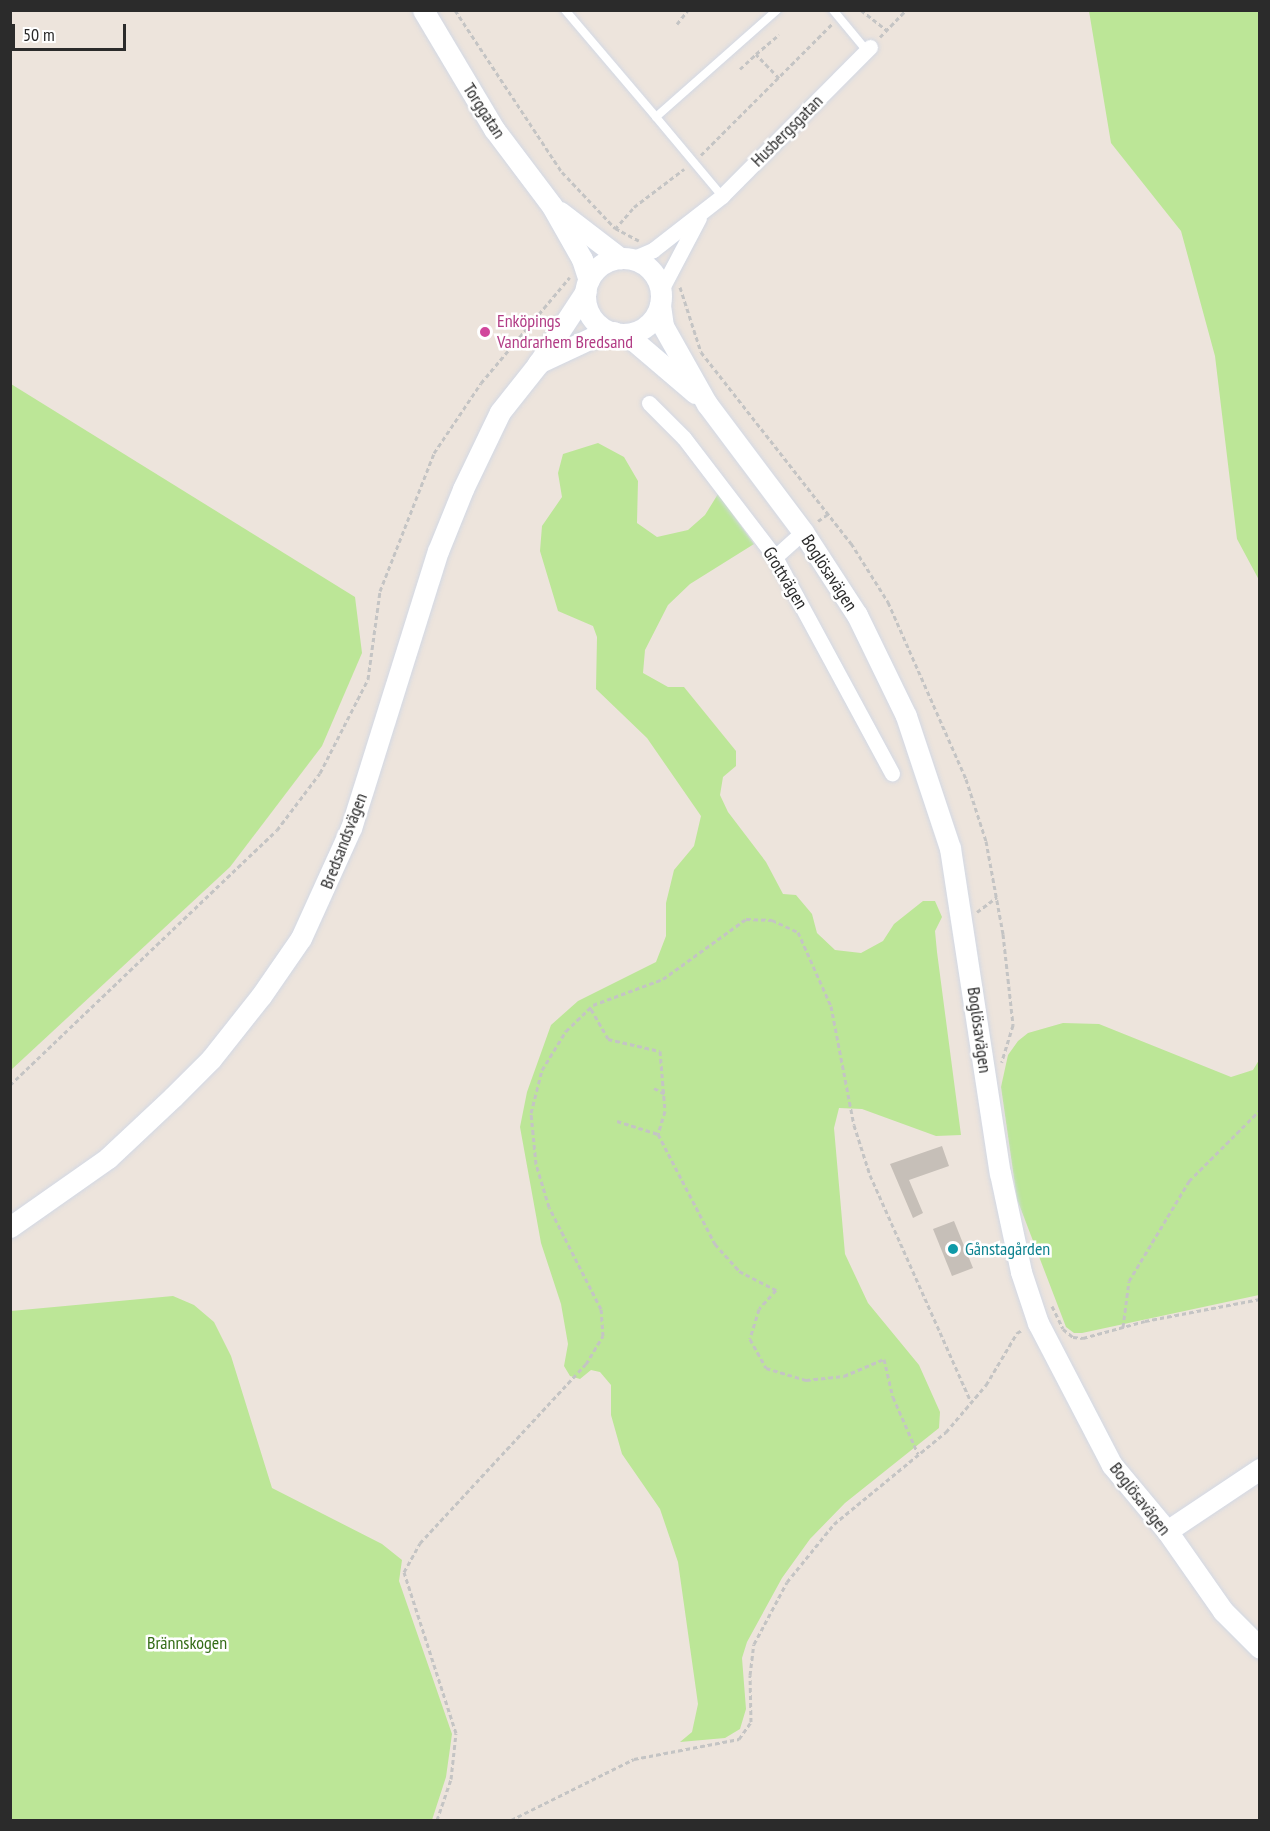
<!DOCTYPE html>
<meta charset="utf-8">
<style>
body{margin:0}
#map{position:relative;width:1270px;height:1831px;overflow:hidden;background:#ede4dc;font-family:"PT Sans Narrow",sans-serif}
div>[style]{position:absolute}
[style*='--x']{left:calc(var(--x)*1px);top:calc(var(--y)*1px);width:calc(var(--w)*1px);rotate:calc(var(--a)*1deg)}
.green>*{inset:0;background:#bce697}
.building>*{inset:0;background:#c6bfb8}
.path>*{height:3px;margin-top:-1.5px;transform-origin:0;background:repeating-linear-gradient(90deg,#c4c4c4 0 4.5px,transparent 0 7.5px)}
.roads{filter:drop-shadow(0 0 2px #d2d8e4) drop-shadow(0 0 2px #d2d8e4)}
.lane>*{height:8px;margin:-4px;padding:0 4px;transform-origin:4px;border-radius:4px;background:#fff}
.street>*{height:15px;margin:-7.5px;padding:0 7.5px;transform-origin:7.5px;border-radius:7.5px;background:#fff}
.secondary>*{height:21px;margin:-10.5px;padding:0 10.5px;transform-origin:10.5px;border-radius:10.5px;background:#fff}
.secondary>.ring{margin:-10.5px;padding:0;box-sizing:content-box;background:none;border:21px solid #fff;border-radius:50%}
.dots>*{width:16px;height:16px;translate:-50% -50%;box-sizing:border-box;border:3px solid #fff;border-radius:50%}
span{translate:-50% -50%;white-space:nowrap;text-align:center;line-height:1.15;-webkit-text-stroke:5px #fff;paint-order:stroke}
.street-label{font-size:18px;color:#2b2b2b}
.hotel-label{font-size:18px;color:#b23c85}
.left{translate:0 -50%;text-align:left}
.culture-label{font-size:18px;color:#0d838f}
.park-label{font-size:18px;color:#346c17}
.frame{position:absolute;inset:0;border:12px solid #2b2b2b;pointer-events:none}
.scale{position:absolute;left:12px;top:24px;width:114px;height:27px;box-sizing:border-box;border:3px solid #2b2b2b;border-top:0;padding-left:8px;font-size:18px;line-height:21px;white-space:nowrap;color:#2b2b2b;-webkit-text-stroke:4px #fff;paint-order:stroke}
</style>
<div id="map">
<div class="green">
<div style="clip-path:polygon(1089px 11px,1259px 11px,1259px 580px,1237px 539px,1215px 356px,1181px 231px,1111px 143px)"></div>
<div style="clip-path:polygon(11px 384px,355px 597px,362px 653px,322px 746px,230px 867px,11px 1070px)"></div>
<div style="clip-path:polygon(598px 443px,624px 457px,638px 481px,637px 523px,657px 537px,688px 530px,705px 515px,718px 494px,754px 544px,690px 584px,668px 605px,645px 650px,643px 673px,668px 687px,684px 687px,736px 751px,736px 766px,723px 777px,720px 795px,728px 812px,766px 862px,783px 894px,796px 895px,812px 914px,817px 933px,835px 950px,861px 953px,883px 941px,894px 924px,923px 901px,935px 901px,942px 917px,935px 931px,937px 952px,961px 1135px,936px 1136px,862px 1109px,839px 1108px,834px 1128px,845px 1254px,868px 1303px,919px 1365px,940px 1412px,939px 1428px,845px 1503px,810px 1539px,782px 1578px,747px 1642px,742px 1658px,746px 1709px,740px 1729px,725px 1738px,680px 1742px,692px 1732px,698px 1704px,678px 1562px,660px 1509px,622px 1454px,611px 1415px,611px 1385px,600px 1372px,591px 1370px,580px 1379px,570px 1376px,564px 1366px,568px 1344px,561px 1304px,541px 1243px,520px 1127px,527px 1092px,551px 1025px,578px 1001px,656px 962px,666px 936px,666px 903px,674px 870px,694px 846px,701px 816px,647px 738px,596px 689px,597px 637px,593px 626px,558px 611px,540px 551px,542px 526px,562px 497px,558px 473px,563px 454px)"></div>
<div style="clip-path:polygon(1063px 1023px,1099px 1024px,1231px 1077px,1253px 1070px,1259px 1060px,1259px 1295px,1082px 1333px,1074px 1333px,1066px 1327px,1017px 1199px,1001px 1087px,1008px 1055px,1018px 1041px,1028px 1033px)"></div>
<div style="clip-path:polygon(173px 1296px,194px 1305px,214px 1322px,231px 1356px,272px 1488px,382px 1544px,402px 1560px,399px 1581px,452px 1734px,446px 1777px,432px 1820px,11px 1820px,11px 1311px)"></div>
</div>
<div class="building">
<div style="clip-path:polygon(942px 1146px,949px 1166px,909px 1180px,923px 1213px,913px 1218px,890px 1164px)"></div>
<div style="clip-path:polygon(954px 1221px,973px 1268px,952px 1276px,933px 1229px)"></div>
</div>
<div class="path">
<div style="--x:455;--y:10;--w:194;--a:56.6"></div>
<div style="--x:562;--y:172;--w:77;--a:46.6"></div>
<div style="--x:615;--y:228;--w:27;--a:28"></div>
<div style="--x:861;--y:10;--w:33;--a:38"></div>
<div style="--x:677;--y:24;--w:18;--a:-52"></div>
<div style="--x:880;--y:37;--w:37;--a:-46"></div>
<div style="--x:740;--y:69;--w:22;--a:-43"></div>
<div style="--x:779;--y:78;--w:33;--a:-134"></div>
<div style="--x:756;--y:54;--w:30;--a:-40"></div>
<div style="--x:701;--y:155;--w:185;--a:-45"></div>
<div style="--x:615;--y:229;--w:29;--a:-49"></div>
<div style="--x:634;--y:207;--w:63;--a:-37.2"></div>
<div style="--x:680;--y:287;--w:68;--a:72.1"></div>
<div style="--x:701;--y:352;--w:243;--a:51.9"></div>
<div style="--x:851;--y:543;--w:70;--a:57.9"></div>
<div style="--x:888;--y:602;--w:193;--a:66.2"></div>
<div style="--x:966;--y:779;--w:65;--a:72.1"></div>
<div style="--x:986;--y:841;--w:95;--a:79.6"></div>
<div style="--x:1003;--y:934;--w:92;--a:83.7"></div>
<div style="--x:1013;--y:1025;--w:39;--a:107"></div>
<div style="--x:818;--y:521;--w:12;--a:-35"></div>
<div style="--x:977;--y:912;--w:25;--a:-37"></div>
<div style="--x:591;--y:1009;--w:34;--a:60"></div>
<div style="--x:608;--y:1039;--w:53;--a:13"></div>
<div style="--x:660;--y:1051;--w:60;--a:85.2"></div>
<div style="--x:665;--y:1111;--w:24;--a:107"></div>
<div style="--x:10;--y:1085;--w:369;--a:-43.7"></div>
<div style="--x:277;--y:830;--w:71;--a:-53"></div>
<div style="--x:320;--y:773;--w:106;--a:-62.9"></div>
<div style="--x:368;--y:679;--w:89;--a:-82.2"></div>
<div style="--x:380;--y:591;--w:148;--a:-68.6"></div>
<div style="--x:434;--y:453;--w:84;--a:-56.1"></div>
<div style="--x:481;--y:383;--w:138;--a:-50"></div>
<div style="--x:654;--y:1088;--w:13;--a:29"></div>
<div style="--x:617;--y:1121;--w:43;--a:17.6"></div>
<div style="--x:658;--y:1134;--w:124;--a:62.6"></div>
<div style="--x:715;--y:1244;--w:36;--a:48"></div>
<div style="--x:739;--y:1271;--w:42;--a:27.2"></div>
<div style="--x:776;--y:1290;--w:25;--a:132"></div>
<div style="--x:759;--y:1309;--w:31;--a:107"></div>
<div style="--x:750;--y:1339;--w:33;--a:61"></div>
<div style="--x:766;--y:1368;--w:42;--a:16.7"></div>
<div style="--x:806;--y:1380;--w:38;--a:-6"></div>
<div style="--x:844;--y:1376;--w:43;--a:-23"></div>
<div style="--x:884;--y:1359;--w:39;--a:77"></div>
<div style="--x:893;--y:1397;--w:62;--a:66.3"></div>
<div style="--x:1052;--y:1306;--w:25;--a:64"></div>
<div style="--x:1063;--y:1329;--w:13;--a:39"></div>
<div style="--x:1073;--y:1337;--w:10;--a:6"></div>
<div style="--x:1083;--y:1338;--w:64;--a:-15.3"></div>
<div style="--x:1145;--y:1321;--w:117;--a:-10.8"></div>
<div style="--x:1123;--y:1327;--w:46;--a:-82.6"></div>
<div style="--x:1129;--y:1281;--w:117;--a:-59"></div>
<div style="--x:1189;--y:1181;--w:100;--a:-45"></div>
<div style="--x:437;--y:1820;--w:43;--a:-71.1"></div>
<div style="--x:451;--y:1779;--w:46;--a:-83.8"></div>
<div style="--x:456;--y:1733;--w:169;--a:-107.9"></div>
<div style="--x:404;--y:1572;--w:33;--a:-61"></div>
<div style="--x:420;--y:1543;--w:244;--a:-47.2"></div>
<div style="--x:586;--y:1364;--w:33;--a:-59"></div>
<div style="--x:603;--y:1336;--w:27;--a:-94"></div>
<div style="--x:601;--y:1309;--w:114;--a:-117"></div>
<div style="--x:549;--y:1207;--w:45;--a:-106.8"></div>
<div style="--x:536;--y:1164;--w:51;--a:-95.6"></div>
<div style="--x:531;--y:1113;--w:44;--a:-75.7"></div>
<div style="--x:542;--y:1070;--w:46;--a:-58.4"></div>
<div style="--x:566;--y:1031;--w:37;--a:-44"></div>
<div style="--x:593;--y:1005;--w:75;--a:-20.4"></div>
<div style="--x:663;--y:979;--w:102;--a:-35.9"></div>
<div style="--x:746;--y:919;--w:26;--a:2"></div>
<div style="--x:772;--y:920;--w:29;--a:25"></div>
<div style="--x:798;--y:932;--w:81;--a:66"></div>
<div style="--x:831;--y:1006;--w:121;--a:79.1"></div>
<div style="--x:854;--y:1125;--w:52;--a:72.3"></div>
<div style="--x:870;--y:1175;--w:248;--a:66"></div>
<div style="--x:511;--y:1820;--w:137;--a:-26.4"></div>
<div style="--x:634;--y:1759;--w:107;--a:-10.8"></div>
<div style="--x:739;--y:1739;--w:21;--a:-55"></div>
<div style="--x:751;--y:1722;--w:47;--a:-91.2"></div>
<div style="--x:750;--y:1675;--w:31;--a:-83"></div>
<div style="--x:754;--y:1644;--w:70;--a:-62"></div>
<div style="--x:787;--y:1582;--w:75;--a:-51"></div>
<div style="--x:834;--y:1524;--w:145;--a:-39.4"></div>
<div style="--x:946;--y:1432;--w:62;--a:-49.6"></div>
<div style="--x:986;--y:1385;--w:61;--a:-59.2"></div>
<div style="--x:1017;--y:1333;--w:6;--a:-31"></div>
</div>
<div class="roads">
<div class="lane">
<div style="--x:565;--y:10;--w:140;--a:49.6"></div>
<div style="--x:833;--y:10;--w:53;--a:50.3"></div>
<div style="--x:722;--y:196;--w:103;--a:-129.9"></div>
<div style="--x:656;--y:117;--w:162;--a:-41.5"></div>
</div>
<div class="street">
<div style="--x:632;--y:259;--w:23;--a:-23"></div>
<div style="--x:653;--y:250;--w:88;--a:-38"></div>
<div style="--x:722;--y:196;--w:210;--a:-45.2"></div>
<div style="--x:661;--y:290;--w:81;--a:-62.2"></div>
<div style="--x:649;--y:403;--w:49;--a:45"></div>
<div style="--x:684;--y:438;--w:150;--a:52.6"></div>
<div style="--x:775;--y:557;--w:246;--a:61.6"></div>
<div style="--x:775;--y:557;--w:38;--a:-42"></div>
</div>
<div class="secondary">
<div style="--x:423;--y:10;--w:139;--a:59.2"></div>
<div style="--x:494;--y:129;--w:96;--a:53"></div>
<div style="--x:552;--y:206;--w:61;--a:60.5"></div>
<div style="--x:582;--y:259;--w:22;--a:72"></div>
<div style="--x:560;--y:212;--w:76;--a:37.5"></div>
<div class="ring" style="left:585px;top:258px;width:55px;height:55px"></div>
<div style="--x:660;--y:305;--w:21;--a:82"></div>
<div style="--x:663;--y:326;--w:90;--a:60.6"></div>
<div style="--x:707;--y:404;--w:160;--a:53.1"></div>
<div style="--x:803;--y:532;--w:99;--a:57"></div>
<div style="--x:857;--y:615;--w:112;--a:64.1"></div>
<div style="--x:906;--y:716;--w:139;--a:71.6"></div>
<div style="--x:950;--y:848;--w:329;--a:81.3"></div>
<div style="--x:1000;--y:1173;--w:101;--a:78"></div>
<div style="--x:1021;--y:1272;--w:54;--a:71.6"></div>
<div style="--x:1038;--y:1323;--w:160;--a:62.5"></div>
<div style="--x:1112;--y:1465;--w:86;--a:50.2"></div>
<div style="--x:1167;--y:1531;--w:98;--a:55"></div>
<div style="--x:1223;--y:1611;--w:52;--a:45"></div>
<div style="--x:626;--y:334;--w:91;--a:40.5"></div>
<div style="--x:538;--y:363;--w:66;--a:-25"></div>
<div style="--x:598;--y:335;--w:16;--a:-11"></div>
<div style="--x:10;--y:1227;--w:120;--a:-35.1"></div>
<div style="--x:108;--y:1158;--w:89;--a:-43.2"></div>
<div style="--x:173;--y:1097;--w:54;--a:-45"></div>
<div style="--x:211;--y:1059;--w:80;--a:-51.6"></div>
<div style="--x:261;--y:996;--w:70;--a:-55.4"></div>
<div style="--x:301;--y:938;--w:121;--a:-65.6"></div>
<div style="--x:351;--y:828;--w:290;--a:-72.6"></div>
<div style="--x:438;--y:551;--w:67;--a:-68"></div>
<div style="--x:463;--y:489;--w:85;--a:-64.3"></div>
<div style="--x:500;--y:412;--w:61;--a:-51.6"></div>
<div style="--x:538;--y:364;--w:87;--a:-56.7"></div>
<div style="--x:1167;--y:1531;--w:112;--a:-33.7"></div>
</div>
</div>
<div class="dots">
<div style="left:485px;top:332px;background:#d1479c"></div>
<div style="left:953px;top:1249px;background:#0f9aa8"></div>
</div>
<div class="street-label">
<span style="left:484px;top:111px;rotate:57deg">Torggatan</span>
<span style="left:787px;top:131px;rotate:-45deg">Husbergsgatan</span>
<span style="left:829px;top:573px;rotate:57deg">Boglösavägen</span>
<span style="left:785px;top:578px;rotate:59deg">Grottvägen</span>
<span style="left:344px;top:841px;rotate:-69deg">Bredsandsvägen</span>
<span style="left:979px;top:1030px;rotate:82deg">Boglösavägen</span>
<span style="left:1140px;top:1499px;rotate:52deg">Boglösavägen</span>
</div>
<div class="hotel-label">
<span class="left" style="left:497px;top:332px">Enköpings<br>Vandrarhem Bredsand</span>
</div>
<div class="culture-label">
<span class="left" style="left:965px;top:1249px">Gånstagården</span>
</div>
<div class="park-label">
<span style="left:187px;top:1643px">Brännskogen</span>
</div>
<div class="frame"></div>
<div class="scale">50 m</div>
</div>
